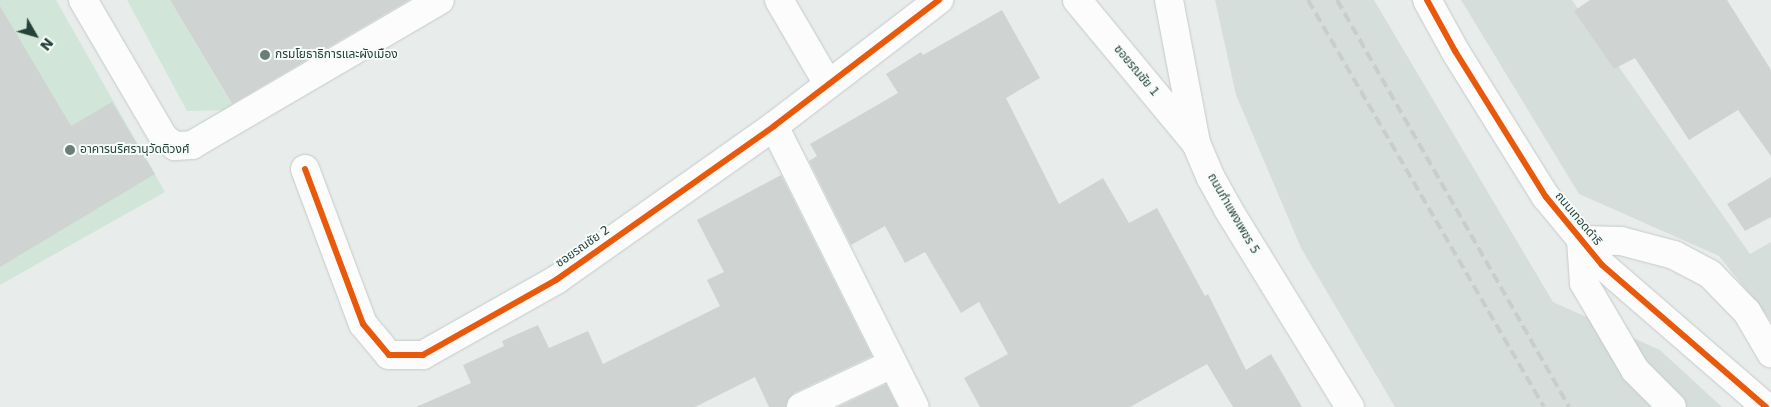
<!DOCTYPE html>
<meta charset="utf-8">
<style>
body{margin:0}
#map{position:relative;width:1771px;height:407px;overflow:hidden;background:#e8edeb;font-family:"DejaVu Sans","Noto Sans Thai",sans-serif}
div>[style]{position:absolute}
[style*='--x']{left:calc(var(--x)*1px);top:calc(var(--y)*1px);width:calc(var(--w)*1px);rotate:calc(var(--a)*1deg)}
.built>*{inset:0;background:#d6dedb}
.green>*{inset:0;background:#d1e6d8}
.building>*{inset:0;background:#cfd4d2}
.roads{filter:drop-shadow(0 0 1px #c5cac8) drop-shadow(0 0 1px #c5cac8)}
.minor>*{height:28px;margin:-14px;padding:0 14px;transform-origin:14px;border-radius:14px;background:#fcfcfc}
.rail>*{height:4px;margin-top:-2px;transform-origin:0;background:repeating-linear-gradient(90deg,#c9cdcc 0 10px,transparent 0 15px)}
.cycleway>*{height:6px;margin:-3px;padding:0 3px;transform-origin:3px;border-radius:3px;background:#e8590c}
.dots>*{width:14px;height:14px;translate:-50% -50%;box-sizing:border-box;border:2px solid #f7fbf9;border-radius:50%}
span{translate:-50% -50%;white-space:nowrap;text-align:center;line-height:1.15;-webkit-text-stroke:4px #f7fbf9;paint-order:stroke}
.poi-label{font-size:12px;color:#24423a}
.left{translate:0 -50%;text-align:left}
.street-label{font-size:12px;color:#24423a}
.north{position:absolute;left:10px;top:10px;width:50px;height:50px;-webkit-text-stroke:4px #f7fbf9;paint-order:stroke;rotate:128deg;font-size:14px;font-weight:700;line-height:20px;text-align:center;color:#24423a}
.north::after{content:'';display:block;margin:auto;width:18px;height:22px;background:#24423a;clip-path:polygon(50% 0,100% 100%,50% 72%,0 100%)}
</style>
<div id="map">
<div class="built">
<div style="clip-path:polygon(1215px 0,1374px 0,1553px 302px,1660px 350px,1722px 407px,1395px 407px,1301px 248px,1236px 95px)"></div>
<div style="clip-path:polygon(1461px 0,1572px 0,1750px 254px,1771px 242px,1771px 321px,1719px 256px,1579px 194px)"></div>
</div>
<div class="green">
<div style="clip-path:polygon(0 0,56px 0,165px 192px,0 285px)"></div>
<div style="clip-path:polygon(127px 0,170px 0,235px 110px,187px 111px)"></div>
</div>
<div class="building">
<div style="clip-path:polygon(170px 0,409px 0,232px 104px)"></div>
<div style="clip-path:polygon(1590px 0,1727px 0,1771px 70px,1771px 156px,1738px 110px,1689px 140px,1635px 58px,1614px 69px,1574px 11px)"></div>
<div style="clip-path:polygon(0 6px,71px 126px,112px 102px,155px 174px,0 267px)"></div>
<div style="clip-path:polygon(1002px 10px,1040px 78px,1006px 98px,1059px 204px,1103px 178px,1129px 223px,1157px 208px,1205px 296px,1208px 294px,1246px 370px,1271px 354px,1302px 407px,1233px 407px,1207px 364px,1130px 407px,980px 407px,964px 378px,1008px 354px,979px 302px,961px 313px,925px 252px,905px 263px,885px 226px,851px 245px,809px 161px,817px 156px,810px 144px,898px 93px,886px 74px,921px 52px,923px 55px)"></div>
<div style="clip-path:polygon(781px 175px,872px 356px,794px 393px,788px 399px,786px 407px,769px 407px,755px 377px,695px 407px,416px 407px,471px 383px,463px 365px,504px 346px,502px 341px,538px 325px,549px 348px,588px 331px,603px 364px,720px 306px,707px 280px,724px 272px,697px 220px)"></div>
<div style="clip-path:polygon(1771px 177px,1771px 217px,1745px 231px,1727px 204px)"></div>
<div style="clip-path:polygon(886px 384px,898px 407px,838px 407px)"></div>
</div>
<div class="roads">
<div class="minor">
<div style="--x:83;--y:0;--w:160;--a:59.6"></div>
<div style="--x:164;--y:138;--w:14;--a:36"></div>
<div style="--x:175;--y:146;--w:17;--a:-3"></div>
<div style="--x:192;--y:145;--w:287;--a:-30.3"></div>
<div style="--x:779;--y:0;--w:97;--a:59.7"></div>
<div style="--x:1077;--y:0;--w:185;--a:50.3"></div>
<div style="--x:1169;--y:0;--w:146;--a:79.3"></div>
<div style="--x:1196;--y:143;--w:38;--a:67"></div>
<div style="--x:1211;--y:178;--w:35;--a:61"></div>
<div style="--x:1228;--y:209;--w:233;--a:58.4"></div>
<div style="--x:1427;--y:0;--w:58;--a:61.2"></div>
<div style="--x:1455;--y:51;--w:172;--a:58.1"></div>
<div style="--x:1546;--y:197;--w:88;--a:50.5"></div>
<div style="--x:1602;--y:265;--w:217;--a:40.9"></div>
<div style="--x:774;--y:126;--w:314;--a:63.4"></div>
<div style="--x:305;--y:169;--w:165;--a:69.5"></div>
<div style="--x:363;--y:324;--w:40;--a:50"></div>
<div style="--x:389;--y:355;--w:34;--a:0"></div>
<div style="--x:423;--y:355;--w:153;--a:-29.4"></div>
<div style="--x:556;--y:280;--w:267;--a:-35.2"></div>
<div style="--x:774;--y:126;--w:208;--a:-37.4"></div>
<div style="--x:1581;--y:240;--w:40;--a:1.4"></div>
<div style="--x:1621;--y:241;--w:55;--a:14.8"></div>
<div style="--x:1674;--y:255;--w:41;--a:27.8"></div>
<div style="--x:1710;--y:274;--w:53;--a:45.8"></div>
<div style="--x:1747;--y:312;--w:48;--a:59.7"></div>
<div style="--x:1581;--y:240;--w:43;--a:86"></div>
<div style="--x:1584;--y:283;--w:101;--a:59.6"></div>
<div style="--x:1635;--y:370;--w:52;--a:45"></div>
<div style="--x:801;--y:407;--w:101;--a:-25.3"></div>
</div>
</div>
<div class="rail">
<div style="--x:1308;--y:0;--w:470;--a:59.9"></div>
<div style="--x:1337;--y:0;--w:468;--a:60.3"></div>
</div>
<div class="cycleway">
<div style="--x:1427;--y:0;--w:58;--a:61.2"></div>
<div style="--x:1455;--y:51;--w:172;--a:58.1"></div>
<div style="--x:1546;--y:197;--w:88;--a:50.5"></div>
<div style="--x:1602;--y:265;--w:217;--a:40.9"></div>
<div style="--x:305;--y:169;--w:165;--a:69.5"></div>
<div style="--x:363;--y:324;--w:40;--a:50"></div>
<div style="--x:389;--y:355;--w:34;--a:0"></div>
<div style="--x:423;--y:355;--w:153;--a:-29.4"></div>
<div style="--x:556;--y:280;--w:267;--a:-35.2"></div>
<div style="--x:774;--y:126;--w:208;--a:-37.4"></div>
</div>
<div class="dots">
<div style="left:265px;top:55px;background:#697e78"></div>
<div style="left:70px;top:150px;background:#697e78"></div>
</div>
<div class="poi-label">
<span class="left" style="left:275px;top:55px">กรมโยธาธิการและผังเมือง</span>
<span class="left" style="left:80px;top:150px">อาคารนริศรานุวัดติวงศ์</span>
</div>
<div class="street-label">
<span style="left:1136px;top:71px;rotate:50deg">ซอยรณชัย 1</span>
<span style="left:1233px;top:214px;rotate:60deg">ถนนกำแพงเพชร 5</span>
<span style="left:1578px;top:219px;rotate:50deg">ถนนเทอดดำริ</span>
<span style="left:583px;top:247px;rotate:-35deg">ซอยรณชัย 2</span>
</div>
<div class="north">N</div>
</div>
